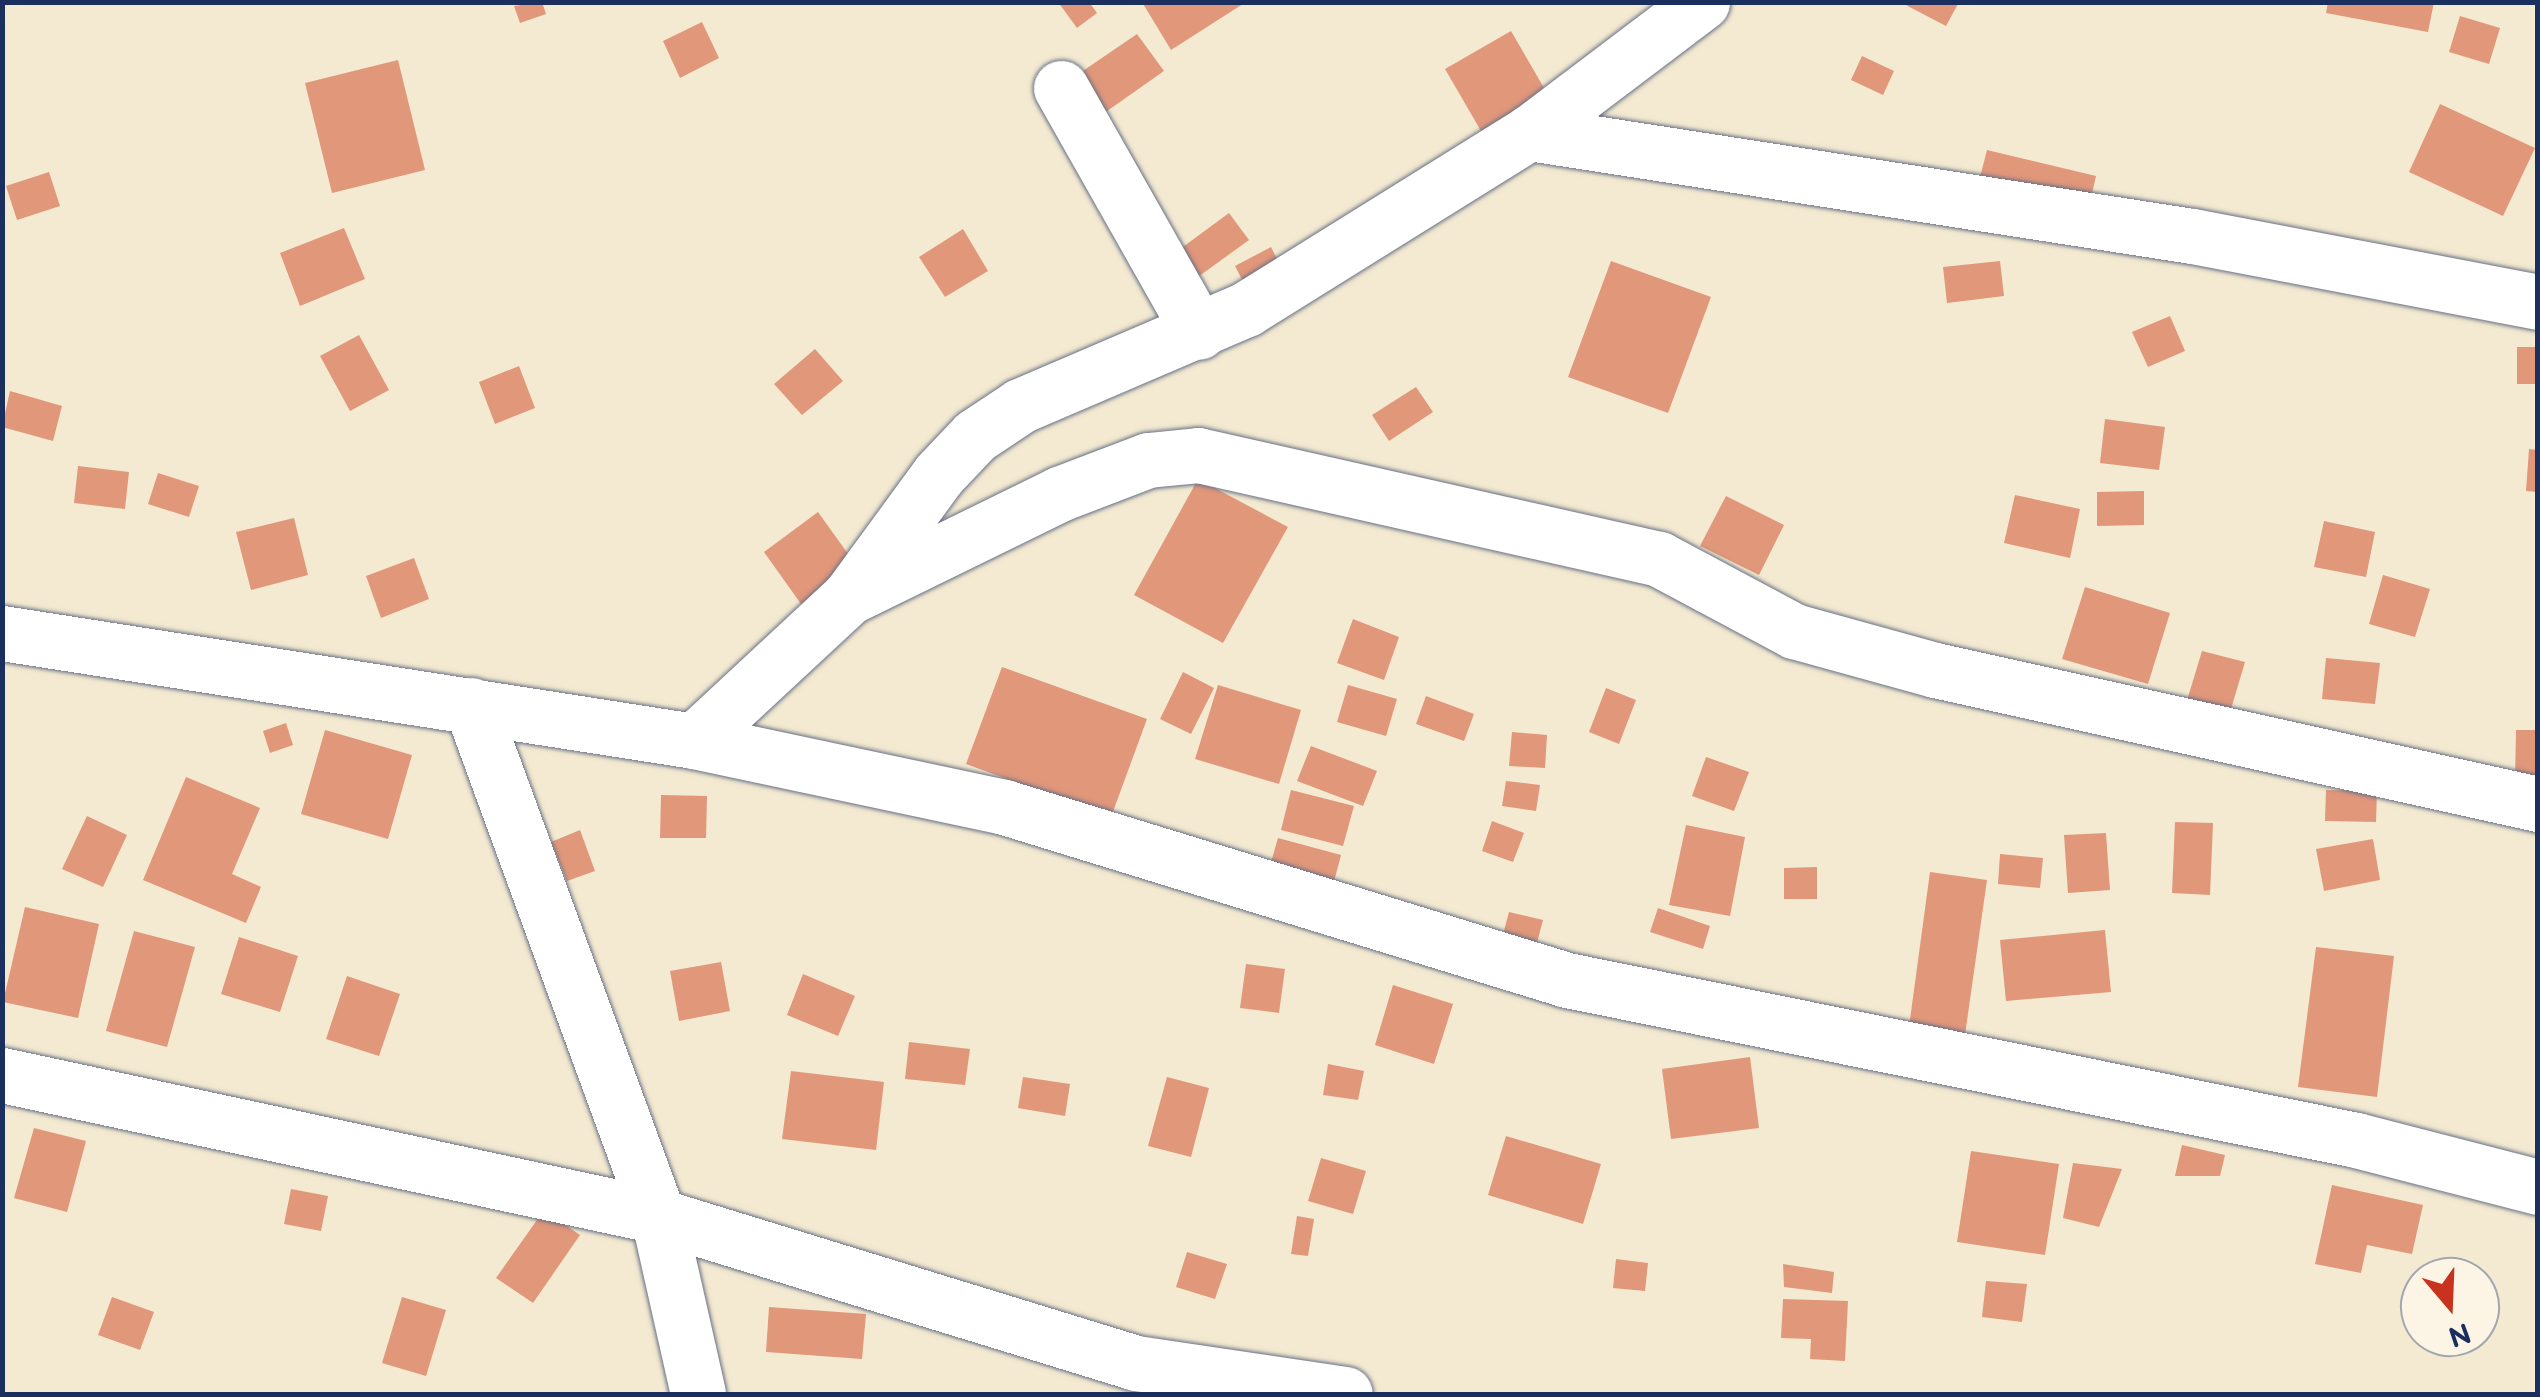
<!DOCTYPE html>
<style>
body{margin:0}
#map{position:relative;width:2540px;height:1397px;overflow:hidden;background:#f4ead1;font-family:"Balsamiq Sans",sans-serif}
div>[style]{position:absolute}
[style*='--x']{left:calc(var(--x)*1px);top:calc(var(--y)*1px);width:calc(var(--w)*1px);rotate:calc(var(--a)*1deg)}
.building>*{inset:0;background:#e1977a}
.roads{filter:drop-shadow(0 0 2px #677086) drop-shadow(0 0 2px #677086)}
.street>*{height:55px;margin:-27.5px;padding:0 27.5px;transform-origin:27.5px;border-radius:27.5px;background:#fff}
span{translate:-50% -50%;white-space:nowrap;text-align:center;line-height:1.15;-webkit-text-stroke:9px #fcf5e5;paint-order:stroke}
.frame{position:absolute;inset:0;border:5px solid #1b2f5e;pointer-events:none}
.north{position:absolute;left:2400px;top:1257px;width:100px;height:100px;box-sizing:border-box;background:#fcf5e5;border:2px solid #a2a6af;border-radius:50%;rotate:161deg;font-size:28px;font-weight:700;line-height:40px;text-align:center;color:#1b2f5e}
.north::after{content:'';display:block;margin:auto;width:35px;height:45px;background:#c8321e;clip-path:polygon(50% 0,100% 100%,50% 72%,0 100%)}
</style>
<div id="map">
<div class="building">
<div style="clip-path:polygon(542px 2px,546px 14px,520px 23px,514px 6px)"></div>
<div style="clip-path:polygon(1058px 2px,1089px 2px,1097px 13px,1077px 28px)"></div>
<div style="clip-path:polygon(1142px 2px,1246px 2px,1171px 50px)"></div>
<div style="clip-path:polygon(1900px 2px,1959px 2px,1946px 26px)"></div>
<div style="clip-path:polygon(2328px 2px,2434px 2px,2428px 32px,2326px 13px)"></div>
<div style="clip-path:polygon(2460px 16px,2500px 28px,2489px 64px,2449px 52px)"></div>
<div style="clip-path:polygon(702px 22px,719px 58px,680px 78px,663px 41px)"></div>
<div style="clip-path:polygon(1511px 31px,1547px 93px,1481px 131px,1445px 69px)"></div>
<div style="clip-path:polygon(1137px 34px,1164px 71px,1100px 116px,1074px 77px)"></div>
<div style="clip-path:polygon(1862px 56px,1894px 71px,1883px 95px,1851px 80px)"></div>
<div style="clip-path:polygon(398px 60px,425px 170px,332px 193px,305px 83px)"></div>
<div style="clip-path:polygon(2440px 104px,2535px 148px,2503px 216px,2409px 172px)"></div>
<div style="clip-path:polygon(1987px 150px,2096px 176px,2088px 211px,1978px 185px)"></div>
<div style="clip-path:polygon(49px 172px,60px 206px,17px 220px,6px 186px)"></div>
<div style="clip-path:polygon(1229px 213px,1249px 240px,1191px 282px,1172px 255px)"></div>
<div style="clip-path:polygon(344px 228px,365px 279px,300px 306px,280px 253px)"></div>
<div style="clip-path:polygon(963px 229px,988px 271px,945px 297px,919px 257px)"></div>
<div style="clip-path:polygon(1271px 247px,1286px 277px,1250px 295px,1235px 266px)"></div>
<div style="clip-path:polygon(1611px 261px,1711px 297px,1668px 413px,1568px 377px)"></div>
<div style="clip-path:polygon(2000px 261px,2004px 296px,1947px 303px,1943px 267px)"></div>
<div style="clip-path:polygon(2170px 316px,2185px 351px,2148px 367px,2132px 332px)"></div>
<div style="clip-path:polygon(359px 335px,389px 390px,350px 411px,320px 356px)"></div>
<div style="clip-path:polygon(2517px 347px,2538px 347px,2538px 384px,2517px 384px)"></div>
<div style="clip-path:polygon(815px 349px,843px 381px,802px 415px,774px 384px)"></div>
<div style="clip-path:polygon(519px 366px,535px 408px,495px 424px,479px 382px)"></div>
<div style="clip-path:polygon(1416px 387px,1433px 412px,1389px 441px,1372px 415px)"></div>
<div style="clip-path:polygon(10px 391px,62px 406px,53px 441px,2px 427px)"></div>
<div style="clip-path:polygon(2105px 419px,2165px 427px,2159px 470px,2100px 463px)"></div>
<div style="clip-path:polygon(2529px 449px,2538px 450px,2538px 492px,2526px 491px)"></div>
<div style="clip-path:polygon(78px 466px,129px 472px,125px 509px,74px 503px)"></div>
<div style="clip-path:polygon(158px 473px,199px 486px,189px 517px,148px 504px)"></div>
<div style="clip-path:polygon(1198px 479px,1288px 527px,1223px 643px,1134px 595px)"></div>
<div style="clip-path:polygon(2144px 491px,2144px 525px,2097px 526px,2097px 492px)"></div>
<div style="clip-path:polygon(2015px 495px,2080px 509px,2070px 558px,2004px 543px)"></div>
<div style="clip-path:polygon(1726px 496px,1784px 525px,1759px 575px,1700px 546px)"></div>
<div style="clip-path:polygon(818px 512px,861px 572px,806px 611px,764px 552px)"></div>
<div style="clip-path:polygon(294px 518px,308px 575px,251px 590px,236px 532px)"></div>
<div style="clip-path:polygon(2324px 521px,2375px 532px,2366px 577px,2314px 567px)"></div>
<div style="clip-path:polygon(414px 558px,429px 599px,381px 618px,366px 576px)"></div>
<div style="clip-path:polygon(2383px 575px,2430px 589px,2415px 637px,2369px 624px)"></div>
<div style="clip-path:polygon(2085px 587px,2170px 613px,2148px 684px,2062px 659px)"></div>
<div style="clip-path:polygon(1353px 619px,1399px 637px,1384px 680px,1337px 663px)"></div>
<div style="clip-path:polygon(2202px 651px,2245px 662px,2228px 719px,2185px 707px)"></div>
<div style="clip-path:polygon(2326px 658px,2380px 663px,2375px 704px,2322px 699px)"></div>
<div style="clip-path:polygon(1002px 667px,1147px 719px,1111px 817px,966px 764px)"></div>
<div style="clip-path:polygon(1183px 672px,1214px 688px,1191px 734px,1160px 719px)"></div>
<div style="clip-path:polygon(1218px 685px,1301px 710px,1279px 784px,1195px 759px)"></div>
<div style="clip-path:polygon(1348px 685px,1397px 699px,1386px 736px,1337px 722px)"></div>
<div style="clip-path:polygon(1606px 688px,1636px 700px,1619px 744px,1589px 732px)"></div>
<div style="clip-path:polygon(1426px 696px,1474px 714px,1464px 741px,1416px 724px)"></div>
<div style="clip-path:polygon(286px 723px,293px 745px,270px 753px,263px 731px)"></div>
<div style="clip-path:polygon(325px 730px,412px 755px,388px 839px,301px 814px)"></div>
<div style="clip-path:polygon(2516px 730px,2538px 730px,2538px 781px,2515px 781px)"></div>
<div style="clip-path:polygon(1512px 732px,1547px 735px,1545px 768px,1509px 766px)"></div>
<div style="clip-path:polygon(1311px 746px,1377px 771px,1363px 806px,1297px 781px)"></div>
<div style="clip-path:polygon(1706px 757px,1749px 772px,1734px 811px,1692px 796px)"></div>
<div style="clip-path:polygon(186px 777px,260px 808px,232px 874px,261px 887px,246px 923px,143px 880px)"></div>
<div style="clip-path:polygon(1506px 781px,1540px 785px,1536px 811px,1502px 806px)"></div>
<div style="clip-path:polygon(1291px 790px,1354px 806px,1343px 846px,1281px 830px)"></div>
<div style="clip-path:polygon(2326px 790px,2377px 791px,2376px 822px,2325px 821px)"></div>
<div style="clip-path:polygon(661px 795px,707px 796px,706px 838px,660px 838px)"></div>
<div style="clip-path:polygon(87px 816px,127px 835px,103px 887px,62px 869px)"></div>
<div style="clip-path:polygon(1492px 821px,1524px 833px,1513px 862px,1482px 851px)"></div>
<div style="clip-path:polygon(2175px 822px,2213px 823px,2210px 895px,2172px 893px)"></div>
<div style="clip-path:polygon(1686px 825px,1745px 837px,1730px 916px,1669px 905px)"></div>
<div style="clip-path:polygon(580px 830px,595px 871px,567px 881px,551px 842px)"></div>
<div style="clip-path:polygon(2106px 833px,2110px 890px,2068px 893px,2064px 835px)"></div>
<div style="clip-path:polygon(1278px 838px,1341px 855px,1331px 893px,1267px 876px)"></div>
<div style="clip-path:polygon(2373px 839px,2380px 880px,2324px 891px,2316px 849px)"></div>
<div style="clip-path:polygon(2000px 854px,2043px 858px,2040px 888px,1998px 884px)"></div>
<div style="clip-path:polygon(1817px 867px,1817px 899px,1784px 899px,1784px 868px)"></div>
<div style="clip-path:polygon(1930px 872px,1987px 880px,1962px 1056px,1906px 1049px)"></div>
<div style="clip-path:polygon(25px 907px,99px 924px,78px 1018px,3px 1002px)"></div>
<div style="clip-path:polygon(1658px 908px,1710px 926px,1703px 949px,1650px 932px)"></div>
<div style="clip-path:polygon(1509px 912px,1543px 920px,1534px 954px,1500px 946px)"></div>
<div style="clip-path:polygon(2105px 930px,2111px 992px,2006px 1001px,2000px 940px)"></div>
<div style="clip-path:polygon(134px 931px,195px 947px,167px 1047px,106px 1031px)"></div>
<div style="clip-path:polygon(239px 937px,298px 956px,280px 1012px,221px 994px)"></div>
<div style="clip-path:polygon(2316px 947px,2394px 956px,2377px 1097px,2298px 1087px)"></div>
<div style="clip-path:polygon(721px 962px,730px 1011px,679px 1021px,670px 971px)"></div>
<div style="clip-path:polygon(1246px 964px,1285px 969px,1279px 1013px,1240px 1008px)"></div>
<div style="clip-path:polygon(803px 974px,855px 996px,838px 1036px,787px 1015px)"></div>
<div style="clip-path:polygon(347px 976px,400px 994px,379px 1056px,326px 1039px)"></div>
<div style="clip-path:polygon(1393px 985px,1453px 1004px,1434px 1064px,1375px 1045px)"></div>
<div style="clip-path:polygon(909px 1042px,970px 1049px,965px 1085px,905px 1079px)"></div>
<div style="clip-path:polygon(1750px 1057px,1759px 1128px,1671px 1139px,1662px 1069px)"></div>
<div style="clip-path:polygon(1328px 1064px,1364px 1071px,1358px 1100px,1323px 1095px)"></div>
<div style="clip-path:polygon(791px 1071px,884px 1082px,876px 1150px,782px 1139px)"></div>
<div style="clip-path:polygon(1023px 1077px,1070px 1084px,1065px 1116px,1018px 1108px)"></div>
<div style="clip-path:polygon(1167px 1077px,1209px 1088px,1191px 1157px,1148px 1146px)"></div>
<div style="clip-path:polygon(34px 1128px,86px 1141px,67px 1212px,14px 1198px)"></div>
<div style="clip-path:polygon(1506px 1136px,1601px 1164px,1583px 1224px,1488px 1195px)"></div>
<div style="clip-path:polygon(2182px 1145px,2225px 1155px,2220px 1176px,2175px 1176px)"></div>
<div style="clip-path:polygon(1971px 1151px,2059px 1164px,2045px 1255px,1957px 1242px)"></div>
<div style="clip-path:polygon(1321px 1158px,1366px 1171px,1353px 1214px,1308px 1201px)"></div>
<div style="clip-path:polygon(2073px 1163px,2122px 1169px,2099px 1227px,2063px 1218px)"></div>
<div style="clip-path:polygon(2332px 1185px,2423px 1205px,2412px 1254px,2367px 1245px,2361px 1273px,2315px 1264px)"></div>
<div style="clip-path:polygon(291px 1189px,328px 1196px,321px 1231px,284px 1224px)"></div>
<div style="clip-path:polygon(544px 1210px,580px 1235px,533px 1303px,496px 1278px)"></div>
<div style="clip-path:polygon(1297px 1216px,1314px 1219px,1308px 1256px,1291px 1254px)"></div>
<div style="clip-path:polygon(1187px 1252px,1227px 1264px,1215px 1299px,1176px 1287px)"></div>
<div style="clip-path:polygon(1616px 1259px,1648px 1263px,1645px 1291px,1613px 1288px)"></div>
<div style="clip-path:polygon(1783px 1264px,1834px 1272px,1832px 1293px,1784px 1287px)"></div>
<div style="clip-path:polygon(1986px 1281px,2027px 1284px,2022px 1322px,1982px 1317px)"></div>
<div style="clip-path:polygon(112px 1297px,154px 1312px,140px 1350px,98px 1335px)"></div>
<div style="clip-path:polygon(402px 1297px,446px 1310px,426px 1376px,382px 1363px)"></div>
<div style="clip-path:polygon(1783px 1299px,1848px 1301px,1845px 1361px,1810px 1359px,1811px 1339px,1781px 1338px)"></div>
<div style="clip-path:polygon(769px 1307px,866px 1314px,862px 1359px,766px 1352px)"></div>
</div>
<div class="roads">
<div class="street">
<div style="--x:1061;--y:88;--w:280;--a:60.5"></div>
<div style="--x:1529;--y:133;--w:671;--a:8.83"></div>
<div style="--x:2192;--y:236;--w:352;--a:10.8"></div>
<div style="--x:849;--y:597;--w:234;--a:-26.1"></div>
<div style="--x:1059;--y:494;--w:95;--a:-20.9"></div>
<div style="--x:1148;--y:460;--w:50;--a:-5.7"></div>
<div style="--x:1198;--y:455;--w:473;--a:12.7"></div>
<div style="--x:1659;--y:559;--w:153;--a:28.1"></div>
<div style="--x:1794;--y:631;--w:146;--a:15.5"></div>
<div style="--x:1935;--y:670;--w:618;--a:12.53"></div>
<div style="--x:2;--y:633;--w:700;--a:8.87"></div>
<div style="--x:694;--y:741;--w:317;--a:12"></div>
<div style="--x:1004;--y:807;--w:589;--a:17.08"></div>
<div style="--x:1567;--y:980;--w:805;--a:11.46"></div>
<div style="--x:2356;--y:1140;--w:188;--a:14.5"></div>
<div style="--x:471;--y:705;--w:544;--a:69.9"></div>
<div style="--x:658;--y:1216;--w:182;--a:77.3"></div>
<div style="--x:694;--y:741;--w:212;--a:-42.9"></div>
<div style="--x:849;--y:597;--w:152;--a:-53.8"></div>
<div style="--x:939;--y:474;--w:52;--a:-46.5"></div>
<div style="--x:975;--y:436;--w:54;--a:-33.7"></div>
<div style="--x:1020;--y:406;--w:246;--a:-23.2"></div>
<div style="--x:1246;--y:309;--w:333;--a:-31.9"></div>
<div style="--x:1529;--y:133;--w:217;--a:-37.1"></div>
<div style="--x:2;--y:1075;--w:671;--a:12.13"></div>
<div style="--x:658;--y:1216;--w:500;--a:17.09"></div>
<div style="--x:1136;--y:1363;--w:211;--a:8.4"></div>
</div>
</div>
<div class="frame"></div>
<div class="north">N</div>
</div>
